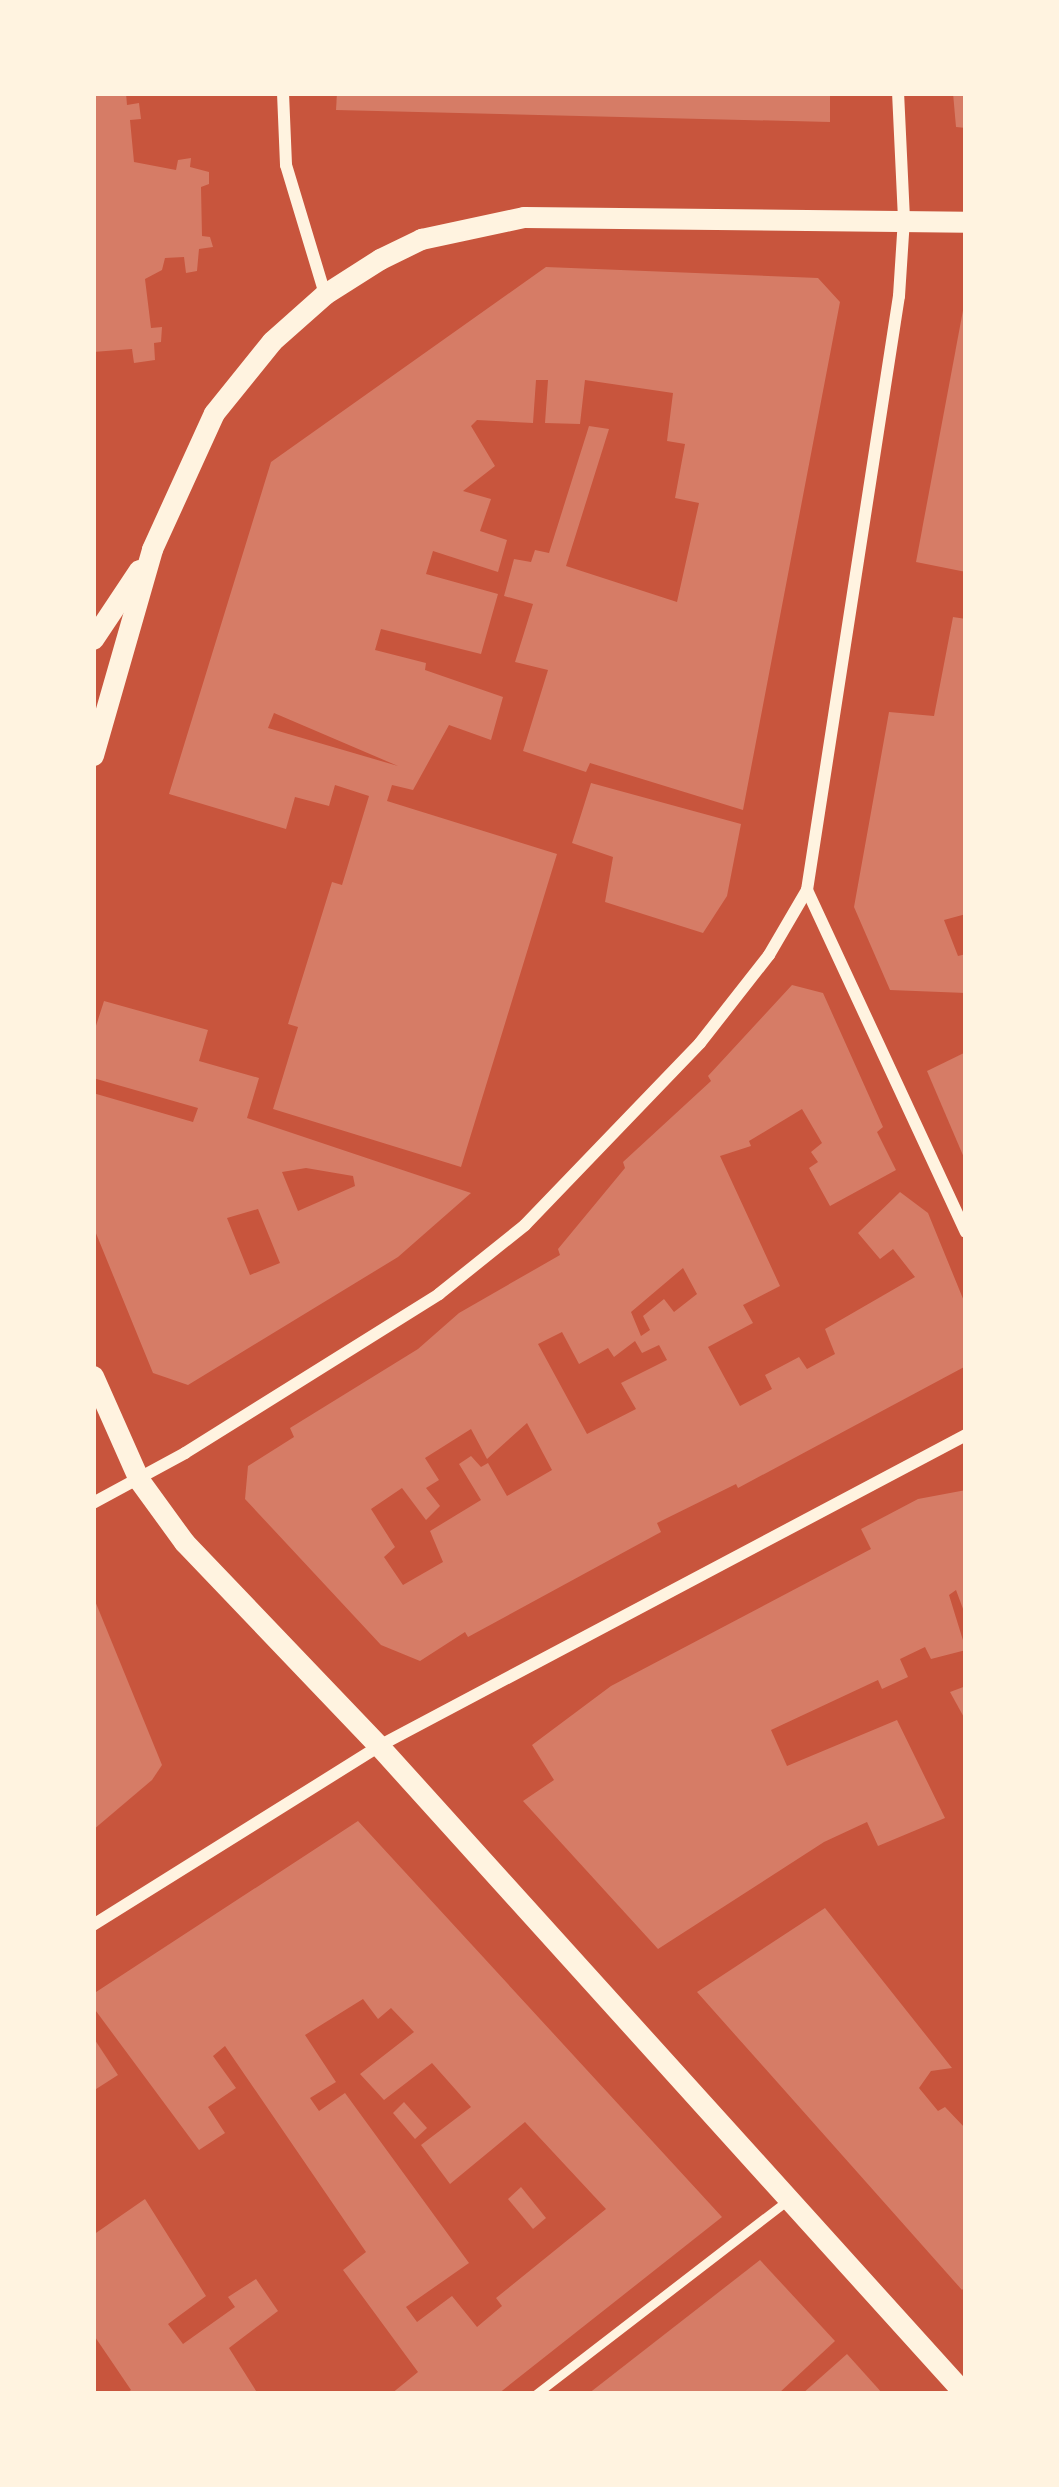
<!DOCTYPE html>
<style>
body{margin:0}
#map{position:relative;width:1059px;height:2487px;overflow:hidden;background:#c8553d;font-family:"IBM Plex Sans",sans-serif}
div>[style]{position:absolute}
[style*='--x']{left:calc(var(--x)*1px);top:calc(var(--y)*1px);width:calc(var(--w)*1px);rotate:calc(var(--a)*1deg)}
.building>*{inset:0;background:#d67c66}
.service>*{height:9px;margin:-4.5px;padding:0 4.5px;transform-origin:4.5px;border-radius:4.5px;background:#fff3e0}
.minor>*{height:12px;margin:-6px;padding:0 6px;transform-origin:6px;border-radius:6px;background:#fff3e0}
.tertiary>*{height:21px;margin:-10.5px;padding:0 10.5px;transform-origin:10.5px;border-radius:10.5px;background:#fff3e0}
span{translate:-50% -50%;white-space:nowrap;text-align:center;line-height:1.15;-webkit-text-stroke:12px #fff3e0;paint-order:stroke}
.frame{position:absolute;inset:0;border:96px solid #fff3e0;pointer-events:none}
</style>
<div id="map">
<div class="building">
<div style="clip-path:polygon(93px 93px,126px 93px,127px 105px,139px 103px,141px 119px,130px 120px,134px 162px,176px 170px,178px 160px,191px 158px,190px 167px,209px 172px,209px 184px,201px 187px,202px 236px,210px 237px,213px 247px,199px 249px,197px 271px,186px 273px,184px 257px,165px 258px,162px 270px,145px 279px,151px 328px,162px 327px,161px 342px,154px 343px,155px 360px,134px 363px,132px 349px,93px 352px)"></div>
<div style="clip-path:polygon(337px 93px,830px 93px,830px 122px,336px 110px)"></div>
<div style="clip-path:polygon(953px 93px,966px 93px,966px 128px,956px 127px)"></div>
<div style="clip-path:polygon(evenodd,546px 267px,818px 278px,840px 302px,743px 810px,590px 763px,586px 772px,523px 751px,548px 670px,515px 662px,533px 604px,504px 596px,514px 559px,531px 562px,535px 550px,549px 553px,589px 426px,609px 429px,566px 566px,677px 602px,699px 503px,675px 498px,685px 444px,667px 441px,673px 393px,585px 380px,580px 424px,545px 423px,548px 380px,536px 380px,533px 423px,477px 420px,471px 426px,495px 466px,463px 491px,491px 499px,480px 531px,507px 540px,498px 572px,433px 551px,426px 574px,498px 594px,481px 654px,381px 629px,375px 650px,426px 663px,425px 670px,503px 697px,491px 740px,449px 725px,413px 790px,392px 785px,387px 801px,557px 854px,461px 1167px,273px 1109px,298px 1027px,288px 1024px,332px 882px,342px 885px,369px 796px,335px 785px,329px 806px,295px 797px,286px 829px,169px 794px,271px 462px,546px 267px,274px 713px,398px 766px,268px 728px,274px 713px)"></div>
<div style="clip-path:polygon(964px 305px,966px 305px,966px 572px,916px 562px)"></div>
<div style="clip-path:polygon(953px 617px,966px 619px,966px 914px,944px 920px,958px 956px,966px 954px,966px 993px,890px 990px,854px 907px,889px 712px,934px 716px)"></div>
<div style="clip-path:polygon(591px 783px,741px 824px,727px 896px,703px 933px,605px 902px,613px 857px,572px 843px)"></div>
<div style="clip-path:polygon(evenodd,792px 985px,823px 993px,883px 1127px,877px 1132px,896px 1170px,830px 1206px,809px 1168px,818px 1162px,811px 1152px,822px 1143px,802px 1109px,749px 1141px,751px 1146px,720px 1156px,780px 1286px,743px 1305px,753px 1323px,708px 1347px,740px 1406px,772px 1389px,765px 1375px,799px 1357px,807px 1369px,835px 1354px,825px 1329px,915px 1277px,893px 1249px,880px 1259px,858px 1233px,900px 1192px,928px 1213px,966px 1306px,966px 1366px,738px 1488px,736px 1484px,657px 1523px,661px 1532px,468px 1637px,465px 1632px,420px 1661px,381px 1645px,245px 1499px,248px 1466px,294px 1437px,290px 1428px,418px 1349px,459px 1313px,560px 1255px,558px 1249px,625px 1168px,623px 1162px,711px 1081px,708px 1076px,792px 985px,683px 1268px,697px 1294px,674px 1312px,664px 1299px,653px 1308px,643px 1316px,650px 1330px,641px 1336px,631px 1312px,683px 1268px,792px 985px,562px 1332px,579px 1364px,608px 1348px,614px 1357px,635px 1341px,642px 1353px,659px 1345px,667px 1360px,621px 1383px,636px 1409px,587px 1434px,538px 1344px,562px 1332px,792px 985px,527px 1423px,552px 1470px,507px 1496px,488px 1463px,481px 1467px,471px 1456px,459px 1464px,481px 1500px,430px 1531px,443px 1562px,403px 1585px,384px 1557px,395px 1547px,371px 1509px,402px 1488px,426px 1520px,440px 1506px,426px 1488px,439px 1480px,425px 1458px,471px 1429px,487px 1459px,527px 1423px)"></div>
<div style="clip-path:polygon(evenodd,104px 1001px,208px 1030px,199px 1061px,259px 1078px,247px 1118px,471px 1193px,398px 1257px,188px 1385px,153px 1373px,93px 1226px,93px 1093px,193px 1122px,198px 1108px,93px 1078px,93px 1035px,104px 1001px,306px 1168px,353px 1176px,355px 1186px,298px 1211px,282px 1172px,306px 1168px,104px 1001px,258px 1209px,280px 1263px,250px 1275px,227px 1218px,258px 1209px)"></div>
<div style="clip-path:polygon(966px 1052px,966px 1160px,965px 1160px,927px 1071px)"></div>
<div style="clip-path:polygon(966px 1490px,966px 1617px,956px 1590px,949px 1595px,966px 1650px,931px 1659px,925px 1647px,900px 1659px,908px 1677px,882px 1689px,878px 1680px,771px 1730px,787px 1766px,897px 1720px,945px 1818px,878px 1846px,867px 1822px,824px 1842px,658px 1949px,523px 1801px,554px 1780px,532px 1745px,611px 1686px,871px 1549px,861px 1529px,918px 1499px)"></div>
<div style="clip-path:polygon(93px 1596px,162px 1765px,152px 1780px,93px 1830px)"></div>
<div style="clip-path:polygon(966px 1686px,966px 1721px,950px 1692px)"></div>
<div style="clip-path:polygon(evenodd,358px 1821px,722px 2217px,498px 2394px,391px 2394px,418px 2372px,343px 2270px,366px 2252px,225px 2046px,213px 2056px,236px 2088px,208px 2107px,225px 2133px,199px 2150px,93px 2007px,93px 1994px,358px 1821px,363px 1999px,378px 2019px,391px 2008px,414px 2032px,360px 2074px,384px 2100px,432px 2063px,471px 2107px,421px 2145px,450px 2184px,525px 2122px,606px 2209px,496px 2298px,502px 2306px,477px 2327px,452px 2296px,417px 2322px,406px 2307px,469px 2263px,345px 2093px,319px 2111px,310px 2098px,336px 2082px,305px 2035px,363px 1999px)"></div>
<div style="clip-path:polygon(825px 1908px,952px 2068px,931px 2071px,919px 2088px,938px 2111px,945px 2107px,966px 2129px,966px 2286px,962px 2290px,697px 1992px)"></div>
<div style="clip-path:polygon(93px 2037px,118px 2075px,93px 2091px)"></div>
<div style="clip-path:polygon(404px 2102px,427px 2128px,415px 2139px,393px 2113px)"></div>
<div style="clip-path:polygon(521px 2187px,546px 2218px,533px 2229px,508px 2199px)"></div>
<div style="clip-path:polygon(145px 2199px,206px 2296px,168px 2324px,183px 2344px,235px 2307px,228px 2297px,256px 2279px,278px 2311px,229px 2348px,258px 2394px,125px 2394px,131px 2390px,93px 2334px,93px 2235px)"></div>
<div style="clip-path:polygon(760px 2260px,835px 2341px,778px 2394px,588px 2394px)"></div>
<div style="clip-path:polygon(847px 2354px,883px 2394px,802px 2394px)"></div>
</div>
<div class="service">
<div style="--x:536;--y:2394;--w:318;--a:-37.6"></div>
</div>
<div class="minor">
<div style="--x:283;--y:93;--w:72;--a:87.6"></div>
<div style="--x:286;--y:165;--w:135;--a:73.2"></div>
<div style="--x:807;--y:890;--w:377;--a:65.1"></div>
<div style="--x:93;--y:1503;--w:105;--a:-28.5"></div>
<div style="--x:185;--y:1453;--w:300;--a:-32"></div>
<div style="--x:439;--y:1294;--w:110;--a:-38.7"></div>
<div style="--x:525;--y:1225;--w:252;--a:-46.1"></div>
<div style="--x:700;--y:1043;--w:112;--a:-51.9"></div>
<div style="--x:769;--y:955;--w:75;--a:-59.7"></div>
<div style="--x:807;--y:890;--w:601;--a:-81.2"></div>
<div style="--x:899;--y:296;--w:77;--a:-86.3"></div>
<div style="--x:904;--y:219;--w:126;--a:-92.7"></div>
<div style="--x:93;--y:1925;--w:337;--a:-32"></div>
<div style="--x:379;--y:1746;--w:664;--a:-27.92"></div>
</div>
<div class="tertiary">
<div style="--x:93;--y:639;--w:83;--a:-56.3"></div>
<div style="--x:93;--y:755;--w:214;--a:-74"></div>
<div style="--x:152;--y:549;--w:149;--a:-65.5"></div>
<div style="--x:214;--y:413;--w:92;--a:-51.1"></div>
<div style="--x:272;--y:341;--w:71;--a:-41.6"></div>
<div style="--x:325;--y:294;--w:65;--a:-32.5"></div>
<div style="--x:380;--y:259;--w:46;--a:-26"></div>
<div style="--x:421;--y:239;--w:105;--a:-12.1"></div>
<div style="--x:524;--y:217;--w:442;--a:0.6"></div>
<div style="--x:93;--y:1376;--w:114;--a:66.1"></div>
<div style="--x:139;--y:1480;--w:77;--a:54"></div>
<div style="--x:184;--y:1542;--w:282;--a:46.3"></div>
<div style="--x:379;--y:1746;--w:874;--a:47.88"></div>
</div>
<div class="frame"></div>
</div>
